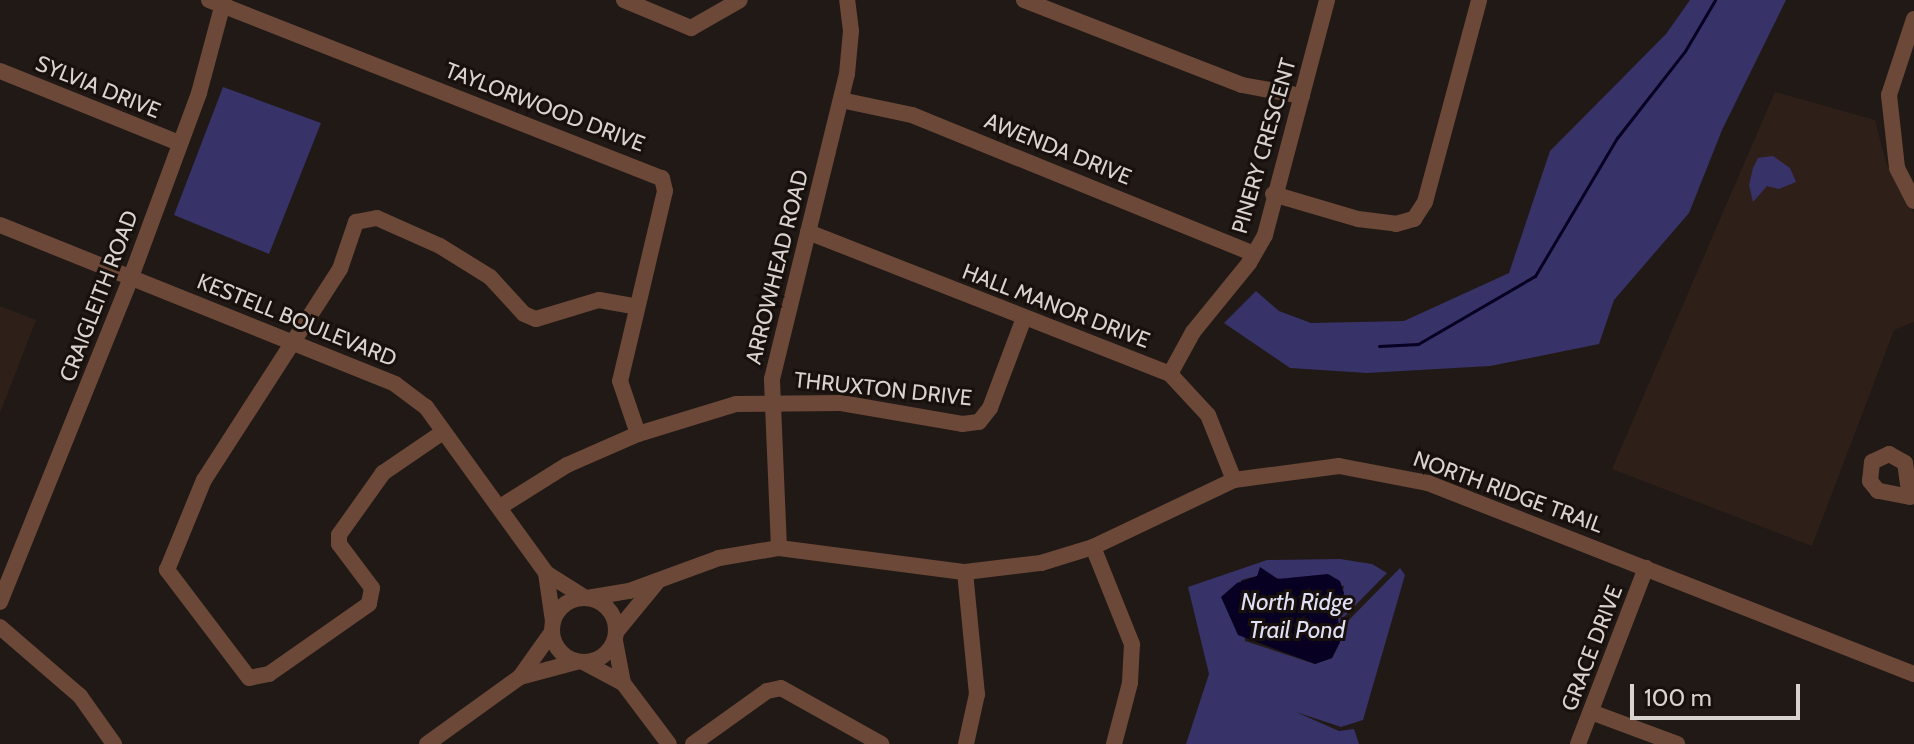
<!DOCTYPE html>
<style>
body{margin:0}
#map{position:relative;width:1914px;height:744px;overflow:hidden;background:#211915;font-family:Cabin,sans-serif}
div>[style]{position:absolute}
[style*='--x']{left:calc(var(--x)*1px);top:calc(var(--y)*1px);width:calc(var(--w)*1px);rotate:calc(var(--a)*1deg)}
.built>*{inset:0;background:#2e2019}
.green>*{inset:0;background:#373268}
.water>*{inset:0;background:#070022}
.stream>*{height:3px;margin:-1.5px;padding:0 1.5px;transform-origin:1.5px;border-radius:1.5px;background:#070022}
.minor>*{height:16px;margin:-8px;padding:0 8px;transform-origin:8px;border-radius:8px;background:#6b4837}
.minor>.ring{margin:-8px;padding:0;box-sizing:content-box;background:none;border:16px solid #6b4837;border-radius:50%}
span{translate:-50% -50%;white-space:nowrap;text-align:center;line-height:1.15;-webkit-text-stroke:6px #18100c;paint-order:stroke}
.street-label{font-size:22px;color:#d9d3d0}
.water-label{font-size:24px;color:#dfdff6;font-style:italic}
.scale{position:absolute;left:1630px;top:684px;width:170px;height:36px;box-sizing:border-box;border:4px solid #d9d3d0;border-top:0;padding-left:10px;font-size:24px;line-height:28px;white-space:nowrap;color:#d9d3d0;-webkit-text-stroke:6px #18100c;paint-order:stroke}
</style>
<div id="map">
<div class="built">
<div style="clip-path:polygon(1775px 92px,1875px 120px,1886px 163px,1914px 213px,1914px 322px,1894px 330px,1812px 546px,1612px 469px)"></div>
<div style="clip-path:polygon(0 306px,36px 320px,0 413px)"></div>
</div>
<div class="green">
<div style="clip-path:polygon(1690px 0,1786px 0,1722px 130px,1689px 213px,1614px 300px,1599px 344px,1490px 366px,1367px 373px,1290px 368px,1224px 323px,1256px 291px,1279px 311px,1311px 323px,1404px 321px,1509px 273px,1550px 151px,1666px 34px)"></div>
<div style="clip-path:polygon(223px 87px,321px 123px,269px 254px,174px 215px)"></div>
<div style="clip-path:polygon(1773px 156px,1790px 168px,1796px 182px,1779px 189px,1767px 186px,1753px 202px,1749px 185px,1753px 168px,1758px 158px)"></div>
<div style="clip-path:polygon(evenodd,1340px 559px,1372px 564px,1387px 573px,1342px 619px,1345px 624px,1400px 568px,1405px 575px,1363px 720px,1341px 727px,1296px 712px,1339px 731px,1354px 729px,1359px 744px,1186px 744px,1209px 674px,1188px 587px,1267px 560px,1340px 559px,1257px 576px,1344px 586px,1337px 616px,1340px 642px,1332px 658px,1315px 664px,1245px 641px,1241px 580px,1257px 576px)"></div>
</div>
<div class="water">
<div style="clip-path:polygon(1260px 567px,1278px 579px,1328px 574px,1340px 581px,1344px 593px,1338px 616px,1340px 642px,1332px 658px,1315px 664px,1238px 635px,1221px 597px,1237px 583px,1257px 576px)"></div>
</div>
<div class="stream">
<div style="--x:1379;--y:346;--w:39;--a:-3"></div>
<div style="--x:1418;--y:344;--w:135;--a:-30.2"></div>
<div style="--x:1535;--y:276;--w:161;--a:-59.3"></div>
<div style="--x:1617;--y:138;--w:110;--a:-52"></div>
<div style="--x:1685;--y:51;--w:59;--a:-59.5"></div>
</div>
<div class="minor">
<div style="--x:209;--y:0;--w:487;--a:21.5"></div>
<div style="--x:662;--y:178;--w:13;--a:77"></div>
<div style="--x:665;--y:191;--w:195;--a:103.3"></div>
<div style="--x:620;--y:381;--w:56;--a:71.2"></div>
<div style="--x:624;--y:0;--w:73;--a:22.7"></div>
<div style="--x:691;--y:28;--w:56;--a:-29.7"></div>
<div style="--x:1024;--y:0;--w:234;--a:21.3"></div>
<div style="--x:1242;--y:85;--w:61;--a:10.4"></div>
<div style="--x:1914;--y:19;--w:80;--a:108.2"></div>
<div style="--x:1889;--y:95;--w:73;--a:83.7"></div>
<div style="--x:1897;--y:168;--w:37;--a:63"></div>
<div style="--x:0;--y:71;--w:193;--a:21.9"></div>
<div style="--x:841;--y:100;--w:73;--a:11.9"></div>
<div style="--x:912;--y:115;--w:369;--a:22.1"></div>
<div style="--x:1273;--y:194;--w:89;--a:16.4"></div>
<div style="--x:1358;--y:219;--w:38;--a:7"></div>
<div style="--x:1396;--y:224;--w:19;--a:-16"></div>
<div style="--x:1414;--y:219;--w:20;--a:-57"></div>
<div style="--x:1425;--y:202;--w:209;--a:-75"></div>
<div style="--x:0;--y:225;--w:426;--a:21.9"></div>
<div style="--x:395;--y:384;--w:39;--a:37"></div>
<div style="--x:426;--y:407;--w:205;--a:54.1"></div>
<div style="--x:546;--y:573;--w:45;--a:32.3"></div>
<div style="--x:808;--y:232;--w:389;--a:21.4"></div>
<div style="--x:1170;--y:374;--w:56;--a:47.2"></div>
<div style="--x:1208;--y:415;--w:70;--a:68.2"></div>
<div style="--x:1170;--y:374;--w:48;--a:-61.3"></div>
<div style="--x:1193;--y:332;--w:89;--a:-50.9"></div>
<div style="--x:1249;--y:263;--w:32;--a:-60"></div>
<div style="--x:1265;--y:235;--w:243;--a:-75.2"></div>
<div style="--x:443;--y:432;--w:73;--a:145.7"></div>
<div style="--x:383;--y:473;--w:76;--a:125.4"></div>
<div style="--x:339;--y:535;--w:9;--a:90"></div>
<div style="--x:339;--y:544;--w:55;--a:53.1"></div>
<div style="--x:372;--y:588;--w:16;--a:101"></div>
<div style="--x:369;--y:604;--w:122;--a:145"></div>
<div style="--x:269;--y:674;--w:20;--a:169"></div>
<div style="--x:249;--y:678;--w:136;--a:-127.2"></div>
<div style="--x:167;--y:570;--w:97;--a:-67.7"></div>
<div style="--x:204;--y:480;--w:251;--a:-57.2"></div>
<div style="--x:340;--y:269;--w:50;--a:-71.2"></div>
<div style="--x:356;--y:222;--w:21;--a:-11"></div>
<div style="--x:377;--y:218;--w:69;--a:24"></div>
<div style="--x:440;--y:246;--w:59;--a:31.8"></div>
<div style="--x:490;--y:277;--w:50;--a:47.4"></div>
<div style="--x:524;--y:314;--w:13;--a:23"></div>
<div style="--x:536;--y:319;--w:66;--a:-16.8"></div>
<div style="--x:599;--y:300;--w:36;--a:10"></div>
<div style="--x:1889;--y:454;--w:18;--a:29"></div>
<div style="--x:1905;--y:463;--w:34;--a:82"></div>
<div style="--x:1910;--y:497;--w:33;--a:-169"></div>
<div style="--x:1878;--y:491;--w:13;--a:-129"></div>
<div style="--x:1870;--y:481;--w:19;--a:-84"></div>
<div style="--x:1872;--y:462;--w:19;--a:-25"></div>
<div style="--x:500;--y:507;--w:79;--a:-32.1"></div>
<div style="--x:567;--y:465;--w:77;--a:-23.6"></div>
<div style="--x:638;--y:434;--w:102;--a:-17"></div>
<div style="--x:736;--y:404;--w:105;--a:-0.5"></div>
<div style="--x:841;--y:403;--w:123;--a:9.8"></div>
<div style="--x:962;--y:424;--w:17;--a:-7"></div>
<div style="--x:979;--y:422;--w:18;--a:-52"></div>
<div style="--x:990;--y:408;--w:96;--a:-69.3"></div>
<div style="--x:1093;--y:547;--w:105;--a:68.1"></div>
<div style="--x:1132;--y:644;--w:39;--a:93"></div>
<div style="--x:1130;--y:683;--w:63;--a:104.7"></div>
<div style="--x:779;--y:548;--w:169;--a:-92.4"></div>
<div style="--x:772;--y:379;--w:314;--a:-76.2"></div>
<div style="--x:847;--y:74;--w:43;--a:-84.7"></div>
<div style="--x:851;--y:31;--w:31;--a:-97"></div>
<div style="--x:965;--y:572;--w:123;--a:84.4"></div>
<div style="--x:977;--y:694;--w:51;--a:102.4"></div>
<div style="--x:546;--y:573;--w:49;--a:81.7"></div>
<div class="ring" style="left:552px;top:598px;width:48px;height:48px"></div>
<div style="--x:587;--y:598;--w:43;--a:-9.5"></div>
<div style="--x:629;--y:591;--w:96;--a:-20.1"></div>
<div style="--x:719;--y:558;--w:61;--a:-9.5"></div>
<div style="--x:779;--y:548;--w:188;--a:7.4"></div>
<div style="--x:965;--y:572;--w:77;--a:-6.8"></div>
<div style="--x:1041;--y:563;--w:54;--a:-17.1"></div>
<div style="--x:1093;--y:547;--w:156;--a:-25.4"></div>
<div style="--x:1234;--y:480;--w:106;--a:-7.6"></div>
<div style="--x:1339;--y:466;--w:91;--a:10.8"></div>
<div style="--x:1428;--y:483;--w:522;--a:21.46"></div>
<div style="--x:0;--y:602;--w:350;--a:-68"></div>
<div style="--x:131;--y:277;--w:196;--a:-69.7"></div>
<div style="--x:199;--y:93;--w:96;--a:-75"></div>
<div style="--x:0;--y:627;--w:106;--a:40.8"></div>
<div style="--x:80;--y:696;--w:59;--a:54.7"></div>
<div style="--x:617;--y:631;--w:65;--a:-50.6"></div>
<div style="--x:615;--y:641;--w:43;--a:79.2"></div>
<div style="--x:585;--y:663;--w:43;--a:27.8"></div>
<div style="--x:623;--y:683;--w:76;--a:53"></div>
<div style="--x:520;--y:677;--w:58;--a:-15"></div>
<div style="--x:1591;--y:712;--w:92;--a:20.4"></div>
<div style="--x:427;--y:744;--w:115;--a:-35.8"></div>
<div style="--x:520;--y:677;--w:55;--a:-54.6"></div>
<div style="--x:693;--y:744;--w:91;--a:-35.6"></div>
<div style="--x:767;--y:691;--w:14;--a:-12"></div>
<div style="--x:781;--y:688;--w:115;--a:29.2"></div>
<div style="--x:1578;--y:744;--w:189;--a:-68.9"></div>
</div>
<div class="street-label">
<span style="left:98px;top:87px;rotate:22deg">SYLVIA DRIVE</span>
<span style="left:545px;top:107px;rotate:21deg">TAYLORWOOD DRIVE</span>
<span style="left:1264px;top:146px;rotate:-74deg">PINERY CRESCENT</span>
<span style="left:1058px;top:149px;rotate:22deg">AWENDA DRIVE</span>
<span style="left:777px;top:267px;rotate:-76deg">ARROWHEAD ROAD</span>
<span style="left:99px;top:296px;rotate:-69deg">CRAIGLEITH ROAD</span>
<span style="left:1056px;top:306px;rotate:21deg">HALL MANOR DRIVE</span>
<span style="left:297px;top:320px;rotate:22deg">KESTELL BOULEVARD</span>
<span style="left:883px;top:389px;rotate:6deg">THRUXTON DRIVE</span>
<span style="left:1508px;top:492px;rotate:20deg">NORTH RIDGE TRAIL</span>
<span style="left:1592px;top:648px;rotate:-69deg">GRACE DRIVE</span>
</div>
<div class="water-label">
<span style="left:1297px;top:616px">North Ridge<br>Trail Pond</span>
</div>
<div class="scale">100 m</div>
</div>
